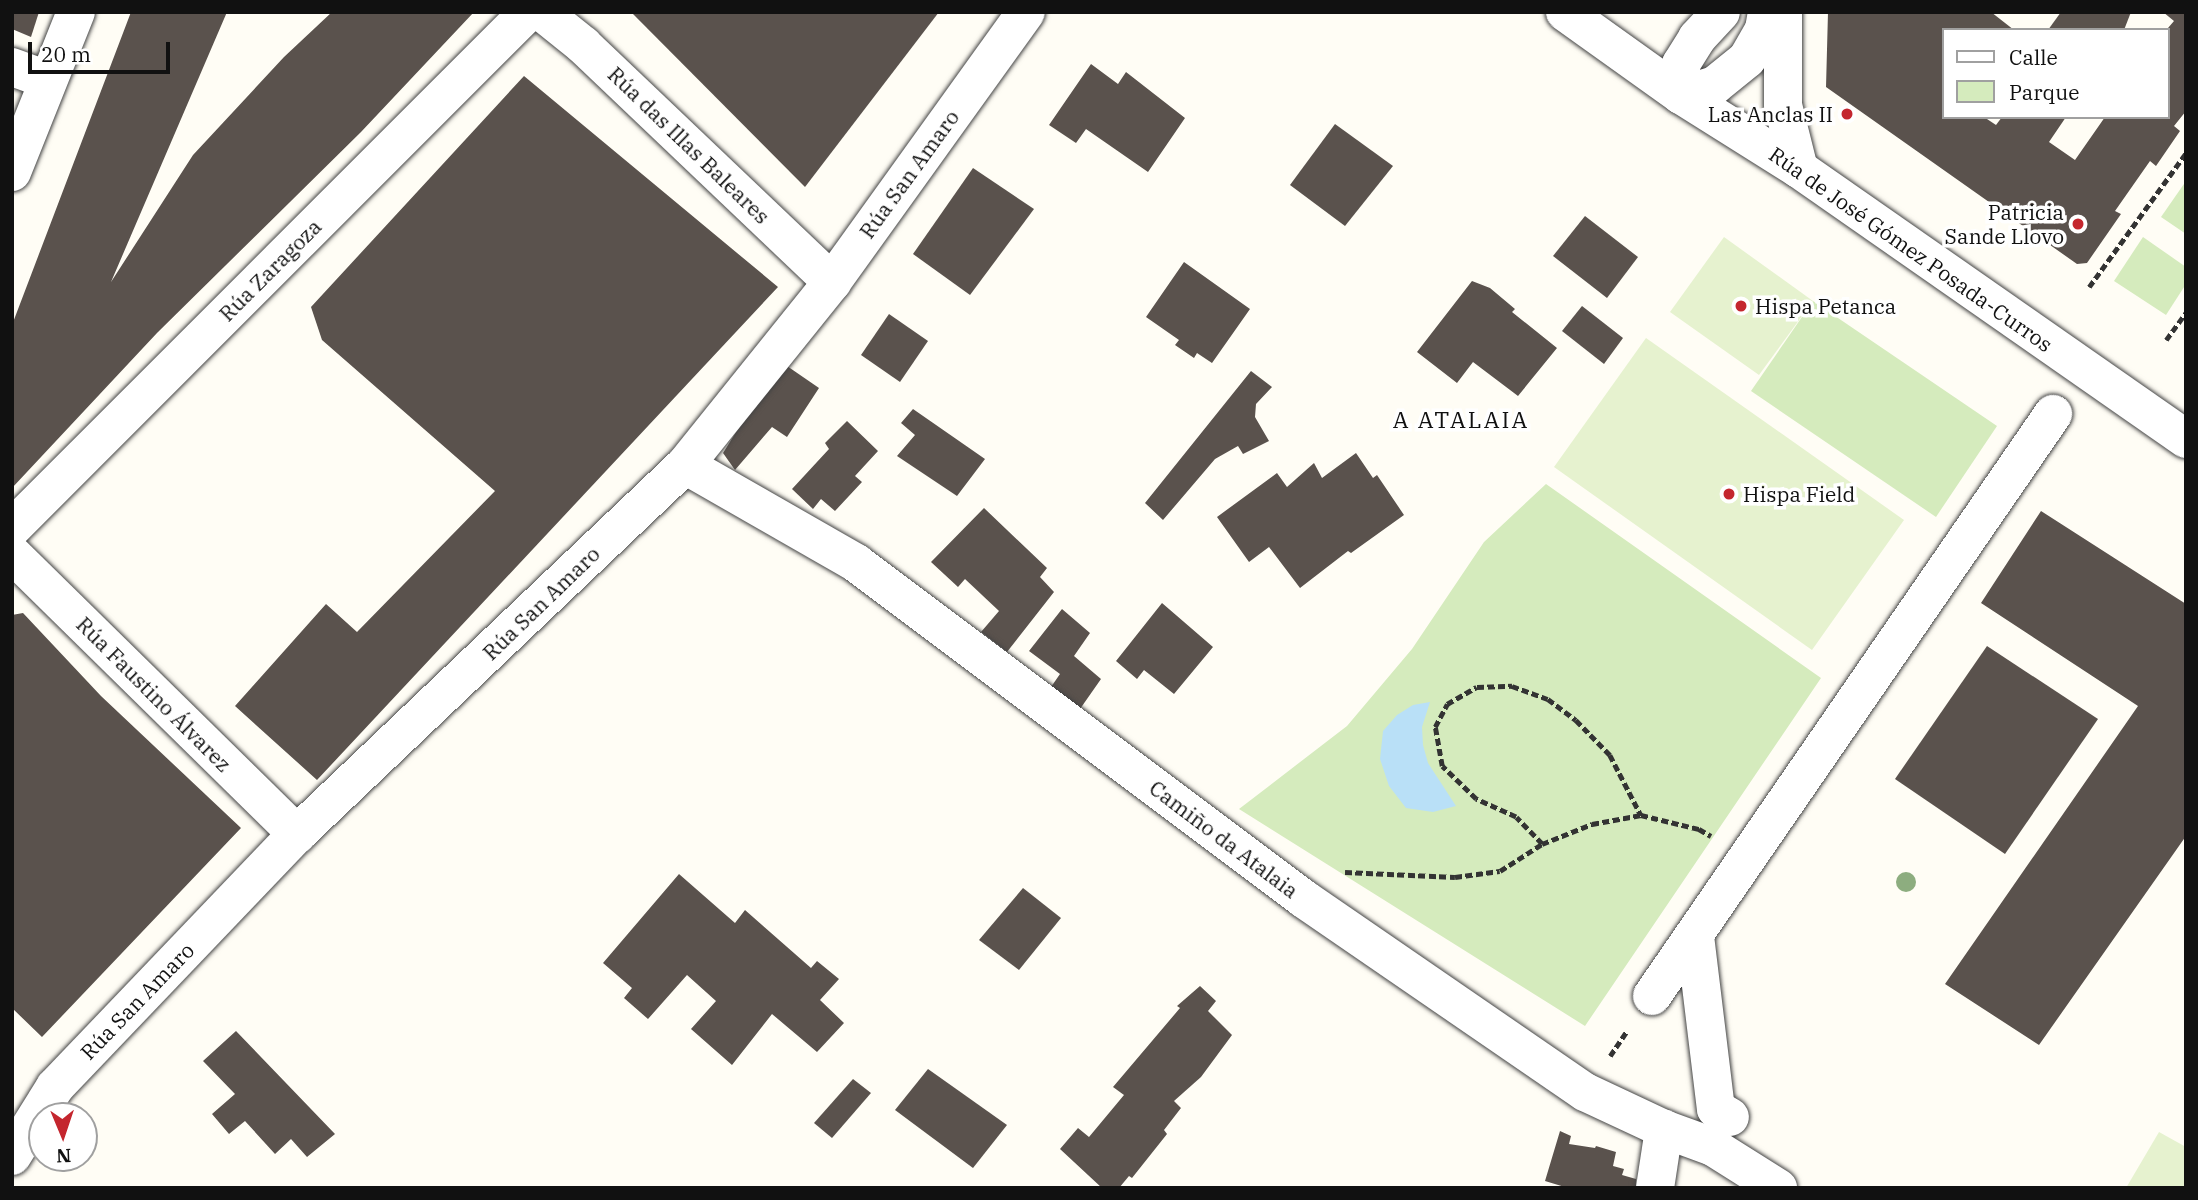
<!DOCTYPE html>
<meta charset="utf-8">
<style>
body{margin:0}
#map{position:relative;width:2198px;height:1200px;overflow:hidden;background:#fffdf5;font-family:"IBM Plex Serif",serif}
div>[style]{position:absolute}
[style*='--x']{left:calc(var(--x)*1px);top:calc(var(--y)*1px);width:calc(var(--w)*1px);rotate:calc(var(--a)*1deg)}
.green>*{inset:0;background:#d5ebbd}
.pitch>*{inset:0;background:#e6f2cf}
.water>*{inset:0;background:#b9e0f7}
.building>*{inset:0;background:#5a524d}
.path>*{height:4.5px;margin-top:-2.25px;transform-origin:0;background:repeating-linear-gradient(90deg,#333 0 7px,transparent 0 10.5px)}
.roads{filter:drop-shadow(0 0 2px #444) drop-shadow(0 0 2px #444)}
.street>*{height:38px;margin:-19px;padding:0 19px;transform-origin:19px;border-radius:19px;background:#fff}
.trees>*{width:20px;height:20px;margin:-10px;border-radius:50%;background:#8dad7f}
.dots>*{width:19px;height:19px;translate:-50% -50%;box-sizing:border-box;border:4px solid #fff;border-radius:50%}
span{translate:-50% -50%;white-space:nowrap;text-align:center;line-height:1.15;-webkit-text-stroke:7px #fff;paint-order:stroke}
.poi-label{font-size:21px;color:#111}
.right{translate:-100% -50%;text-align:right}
.left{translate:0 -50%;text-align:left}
.street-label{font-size:21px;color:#111}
.neighbourhood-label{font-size:23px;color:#111;letter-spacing:2px}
.frame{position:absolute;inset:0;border:14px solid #111;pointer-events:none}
.legend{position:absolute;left:1942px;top:28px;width:228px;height:91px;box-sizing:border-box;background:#fff;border:2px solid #a0a0a0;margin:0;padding:9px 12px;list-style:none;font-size:21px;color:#111}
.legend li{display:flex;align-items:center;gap:14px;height:35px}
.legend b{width:35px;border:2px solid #a0a0a0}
.north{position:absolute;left:28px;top:1102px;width:70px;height:70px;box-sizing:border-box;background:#fff;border:2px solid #a0a0a0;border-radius:50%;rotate:178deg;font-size:19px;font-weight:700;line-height:28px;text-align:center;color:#111}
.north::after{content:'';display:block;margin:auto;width:24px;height:32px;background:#c4262e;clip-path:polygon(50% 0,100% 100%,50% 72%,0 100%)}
.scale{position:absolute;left:28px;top:42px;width:142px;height:32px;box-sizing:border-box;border:4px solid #111;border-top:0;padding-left:9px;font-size:21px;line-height:24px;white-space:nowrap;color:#111;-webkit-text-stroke:5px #fff;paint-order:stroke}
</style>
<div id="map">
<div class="green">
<div style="clip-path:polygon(2186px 181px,2186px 234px,2161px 217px)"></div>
<div style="clip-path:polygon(2143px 237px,2186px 267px,2186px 284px,2166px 315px,2114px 281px)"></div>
<div style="clip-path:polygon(1813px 301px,1997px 426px,1936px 517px,1751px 391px)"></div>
<div style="clip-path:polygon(1546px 484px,1821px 678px,1585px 1026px,1239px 809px,1347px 726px,1412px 649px,1484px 542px)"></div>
</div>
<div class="pitch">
<div style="clip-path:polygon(1724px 237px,1813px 301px,1759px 375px,1670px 312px)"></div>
<div style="clip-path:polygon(1646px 338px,1904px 520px,1812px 650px,1554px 467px)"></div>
<div style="clip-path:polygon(2159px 1132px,2186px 1147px,2186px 1188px,2126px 1188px)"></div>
</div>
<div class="water">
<div style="clip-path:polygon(1430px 702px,1422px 727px,1423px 745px,1428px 763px,1456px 806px,1433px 812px,1406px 808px,1389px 786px,1380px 759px,1383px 731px,1397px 715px,1413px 705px)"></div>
</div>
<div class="building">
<div style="clip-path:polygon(12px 12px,39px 12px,31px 37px,12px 29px)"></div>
<div style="clip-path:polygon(131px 12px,227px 12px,111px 282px,193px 155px,284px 57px,332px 12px,474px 12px,361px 132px,157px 333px,12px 488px,12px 325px)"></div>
<div style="clip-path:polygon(631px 12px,939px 12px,805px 187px)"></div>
<div style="clip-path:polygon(1828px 12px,1991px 12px,2014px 30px,1944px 30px,1944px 117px,1984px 117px,1996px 125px,2002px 117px,2066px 117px,2049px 142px,2075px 160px,2105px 117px,2168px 117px,2168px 28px,2174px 21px,2163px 12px,2186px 12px,2186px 111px,2174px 126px,2180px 131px,2156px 166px,2150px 161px,2115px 211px,2121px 214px,2087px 263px,2077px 264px,1826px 87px)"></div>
<div style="clip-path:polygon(2061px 12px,2131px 12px,2124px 30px,2048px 30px)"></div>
<div style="clip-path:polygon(1091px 64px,1118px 84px,1126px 72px,1185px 118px,1148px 172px,1086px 129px,1076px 143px,1049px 125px)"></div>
<div style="clip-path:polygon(524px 76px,778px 287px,317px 780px,235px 706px,326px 604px,357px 632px,495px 491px,322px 340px,311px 307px)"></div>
<div style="clip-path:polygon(1335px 124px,1393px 166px,1345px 226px,1290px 185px)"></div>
<div style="clip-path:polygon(973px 168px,1034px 209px,970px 295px,913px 254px)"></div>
<div style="clip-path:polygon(1585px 216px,1638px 257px,1607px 298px,1553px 256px)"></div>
<div style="clip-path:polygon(1184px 262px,1250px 309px,1212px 363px,1197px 353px,1194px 358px,1175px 345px,1179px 340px,1146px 317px)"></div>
<div style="clip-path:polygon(1472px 281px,1490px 288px,1515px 309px,1512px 312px,1557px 348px,1518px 396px,1473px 362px,1457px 383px,1417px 352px)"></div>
<div style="clip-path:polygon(1582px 306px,1623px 338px,1604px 364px,1562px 331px)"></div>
<div style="clip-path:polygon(889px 314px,928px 341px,900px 382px,861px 355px)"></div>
<div style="clip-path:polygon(787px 366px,819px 388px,787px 437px,772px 427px,735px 470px,723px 453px,748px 413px)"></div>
<div style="clip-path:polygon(1251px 371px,1272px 387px,1256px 404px,1255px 417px,1269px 441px,1243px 454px,1238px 446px,1215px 459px,1163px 520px,1145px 503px)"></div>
<div style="clip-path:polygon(913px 409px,985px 459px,957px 496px,897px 456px,915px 435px,901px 423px)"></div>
<div style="clip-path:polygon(847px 421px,878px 451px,855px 476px,862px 482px,835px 511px,821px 499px,813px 509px,792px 489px,829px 449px,825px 443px)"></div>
<div style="clip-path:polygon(1356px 453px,1373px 478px,1377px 475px,1404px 515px,1351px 553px,1348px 551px,1300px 588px,1269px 547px,1249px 562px,1217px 517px,1277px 473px,1287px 487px,1314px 463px,1322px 478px)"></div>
<div style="clip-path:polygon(984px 508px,1047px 568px,1040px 577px,1054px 592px,1007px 652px,981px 632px,999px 611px,965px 579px,958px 587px,931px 562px)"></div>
<div style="clip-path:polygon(2041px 511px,2186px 604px,2186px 836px,2039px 1045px,1945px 984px,2138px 706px,1981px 603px)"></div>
<div style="clip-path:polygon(1162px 603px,1213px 647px,1174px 694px,1144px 670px,1137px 679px,1116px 661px)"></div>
<div style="clip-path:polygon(1062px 609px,1090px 633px,1074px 656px,1101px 679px,1080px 709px,1051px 687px,1060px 674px,1029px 651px)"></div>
<div style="clip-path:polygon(23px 613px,101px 696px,241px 828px,42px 1037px,12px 1008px,12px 615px)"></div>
<div style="clip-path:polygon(1987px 646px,2098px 719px,2005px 854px,1895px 779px)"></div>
<div style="clip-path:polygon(679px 874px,735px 923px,745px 910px,811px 968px,817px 961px,839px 979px,820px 1000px,844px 1023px,817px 1052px,772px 1014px,732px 1065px,691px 1029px,716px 1001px,687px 975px,648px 1019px,624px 998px,632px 988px,603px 963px)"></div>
<div style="clip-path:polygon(1023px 888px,1061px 918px,1019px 970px,979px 940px)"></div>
<div style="clip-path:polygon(1200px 986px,1216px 1001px,1208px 1011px,1232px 1035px,1201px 1077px,1174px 1101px,1181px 1108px,1164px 1130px,1167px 1134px,1132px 1178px,1129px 1176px,1119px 1188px,1102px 1188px,1060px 1149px,1078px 1128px,1089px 1137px,1124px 1095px,1113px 1087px,1180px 1008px,1177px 1006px)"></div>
<div style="clip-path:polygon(236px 1031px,335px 1134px,307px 1157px,291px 1139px,275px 1154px,245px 1121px,229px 1134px,212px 1114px,235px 1094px,203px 1061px)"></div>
<div style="clip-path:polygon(928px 1069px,1007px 1125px,973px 1168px,895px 1110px)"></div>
<div style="clip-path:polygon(853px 1079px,871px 1093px,832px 1138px,814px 1123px)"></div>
<div style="clip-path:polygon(1560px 1131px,1571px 1136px,1569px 1144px,1595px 1148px,1596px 1146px,1616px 1152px,1613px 1166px,1624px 1169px,1622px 1175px,1636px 1179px,1636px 1188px,1568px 1188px,1545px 1181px)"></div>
</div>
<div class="path">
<div style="--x:2089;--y:287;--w:165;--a:-54.1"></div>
<div style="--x:2166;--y:340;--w:34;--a:-54"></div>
<div style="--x:1542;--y:844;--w:37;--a:-134"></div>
<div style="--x:1516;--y:817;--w:44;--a:-155.8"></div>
<div style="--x:1476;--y:799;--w:47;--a:-135.9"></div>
<div style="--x:1442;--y:766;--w:40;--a:-100"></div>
<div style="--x:1435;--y:727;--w:26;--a:-62"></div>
<div style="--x:1447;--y:704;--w:34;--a:-30"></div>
<div style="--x:1477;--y:687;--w:35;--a:-2"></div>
<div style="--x:1512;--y:686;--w:38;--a:20"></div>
<div style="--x:1548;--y:699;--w:35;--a:37"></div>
<div style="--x:1576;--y:720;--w:49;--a:45.8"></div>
<div style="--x:1610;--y:755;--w:68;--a:62.7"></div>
<div style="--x:1345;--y:872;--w:110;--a:2.6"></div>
<div style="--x:1455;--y:877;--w:45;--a:-7.6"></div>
<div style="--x:1500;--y:871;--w:50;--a:-32.7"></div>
<div style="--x:1542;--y:844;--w:54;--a:-21.8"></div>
<div style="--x:1592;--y:824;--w:50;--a:-10.4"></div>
<div style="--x:1641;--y:815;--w:60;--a:13.6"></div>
<div style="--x:1699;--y:829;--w:14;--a:30"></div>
<div style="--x:1610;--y:1056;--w:30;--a:-56"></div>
</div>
<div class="roads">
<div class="street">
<div style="--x:542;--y:12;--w:53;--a:38.8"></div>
<div style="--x:583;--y:45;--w:344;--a:43.6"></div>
<div style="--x:1565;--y:12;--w:143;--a:35.6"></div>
<div style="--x:1681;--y:95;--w:139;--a:32.1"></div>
<div style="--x:1799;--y:169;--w:472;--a:34.9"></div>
<div style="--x:1783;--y:12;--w:93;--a:90"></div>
<div style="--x:1783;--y:105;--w:66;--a:76"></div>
<div style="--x:12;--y:67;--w:38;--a:20"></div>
<div style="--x:1681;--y:95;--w:35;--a:-16"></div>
<div style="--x:1715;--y:85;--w:41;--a:-39.1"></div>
<div style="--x:1747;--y:59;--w:34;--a:-60"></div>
<div style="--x:1764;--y:29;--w:17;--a:-80"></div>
<div style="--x:1681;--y:95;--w:31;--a:-90"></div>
<div style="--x:1681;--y:64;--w:31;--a:-58"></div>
<div style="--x:1697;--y:38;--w:35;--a:-47"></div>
<div style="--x:12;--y:172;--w:172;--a:-68.2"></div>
<div style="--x:685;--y:465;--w:197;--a:29.8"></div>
<div style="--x:856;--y:563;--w:560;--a:36.87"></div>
<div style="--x:1304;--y:899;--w:341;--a:34.5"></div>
<div style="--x:1585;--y:1092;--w:87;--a:25.1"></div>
<div style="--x:1664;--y:1129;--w:52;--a:20.2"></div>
<div style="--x:1713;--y:1147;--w:77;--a:32.2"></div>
<div style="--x:12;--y:528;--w:730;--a:-45"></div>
<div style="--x:12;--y:554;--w:400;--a:44.5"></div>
<div style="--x:1695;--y:936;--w:174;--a:83.1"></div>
<div style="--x:1716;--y:1109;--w:16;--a:30"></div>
<div style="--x:1652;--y:996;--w:707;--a:-55.43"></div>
<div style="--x:12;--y:1156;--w:81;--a:-58.1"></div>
<div style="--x:55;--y:1087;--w:350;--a:-46.3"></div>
<div style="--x:297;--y:834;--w:535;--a:-43.56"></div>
<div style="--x:685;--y:465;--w:235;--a:-51.2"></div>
<div style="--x:832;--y:282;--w:332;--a:-54.3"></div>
<div style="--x:1655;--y:1188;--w:60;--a:-81.3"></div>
</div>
</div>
<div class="trees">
<div style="left:1906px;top:882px"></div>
</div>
<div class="dots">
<div style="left:1847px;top:114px;background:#c4262e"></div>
<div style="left:2078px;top:224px;background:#c4262e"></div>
<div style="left:1741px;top:306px;background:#c4262e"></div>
<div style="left:1729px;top:494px;background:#c4262e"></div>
</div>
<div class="poi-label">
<span class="right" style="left:1833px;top:114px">Las Anclas II</span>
<span class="right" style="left:2064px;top:224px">Patricia<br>Sande Llovo</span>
<span class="left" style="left:1755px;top:306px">Hispa Petanca</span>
<span class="left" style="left:1743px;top:494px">Hispa Field</span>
</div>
<div class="street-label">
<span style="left:689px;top:145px;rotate:44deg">Rúa das Illas Baleares</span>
<span style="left:909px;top:174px;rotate:-54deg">Rúa San Amaro</span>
<span style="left:1911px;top:249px;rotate:35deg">Rúa de José Gómez Posada-Curros</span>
<span style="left:270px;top:270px;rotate:-45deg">Rúa Zaragoza</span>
<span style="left:541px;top:603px;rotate:-44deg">Rúa San Amaro</span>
<span style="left:154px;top:694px;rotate:45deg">Rúa Faustino Álvarez</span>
<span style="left:1224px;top:839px;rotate:37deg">Camiño da Atalaia</span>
<span style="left:137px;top:1001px;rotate:-46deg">Rúa San Amaro</span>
</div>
<div class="neighbourhood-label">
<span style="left:1461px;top:419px">A ATALAIA</span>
</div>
<div class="frame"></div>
<ul class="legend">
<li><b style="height:9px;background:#fff"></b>Calle</li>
<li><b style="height:19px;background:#d5ebbd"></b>Parque</li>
</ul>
<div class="north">N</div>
<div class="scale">20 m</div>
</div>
